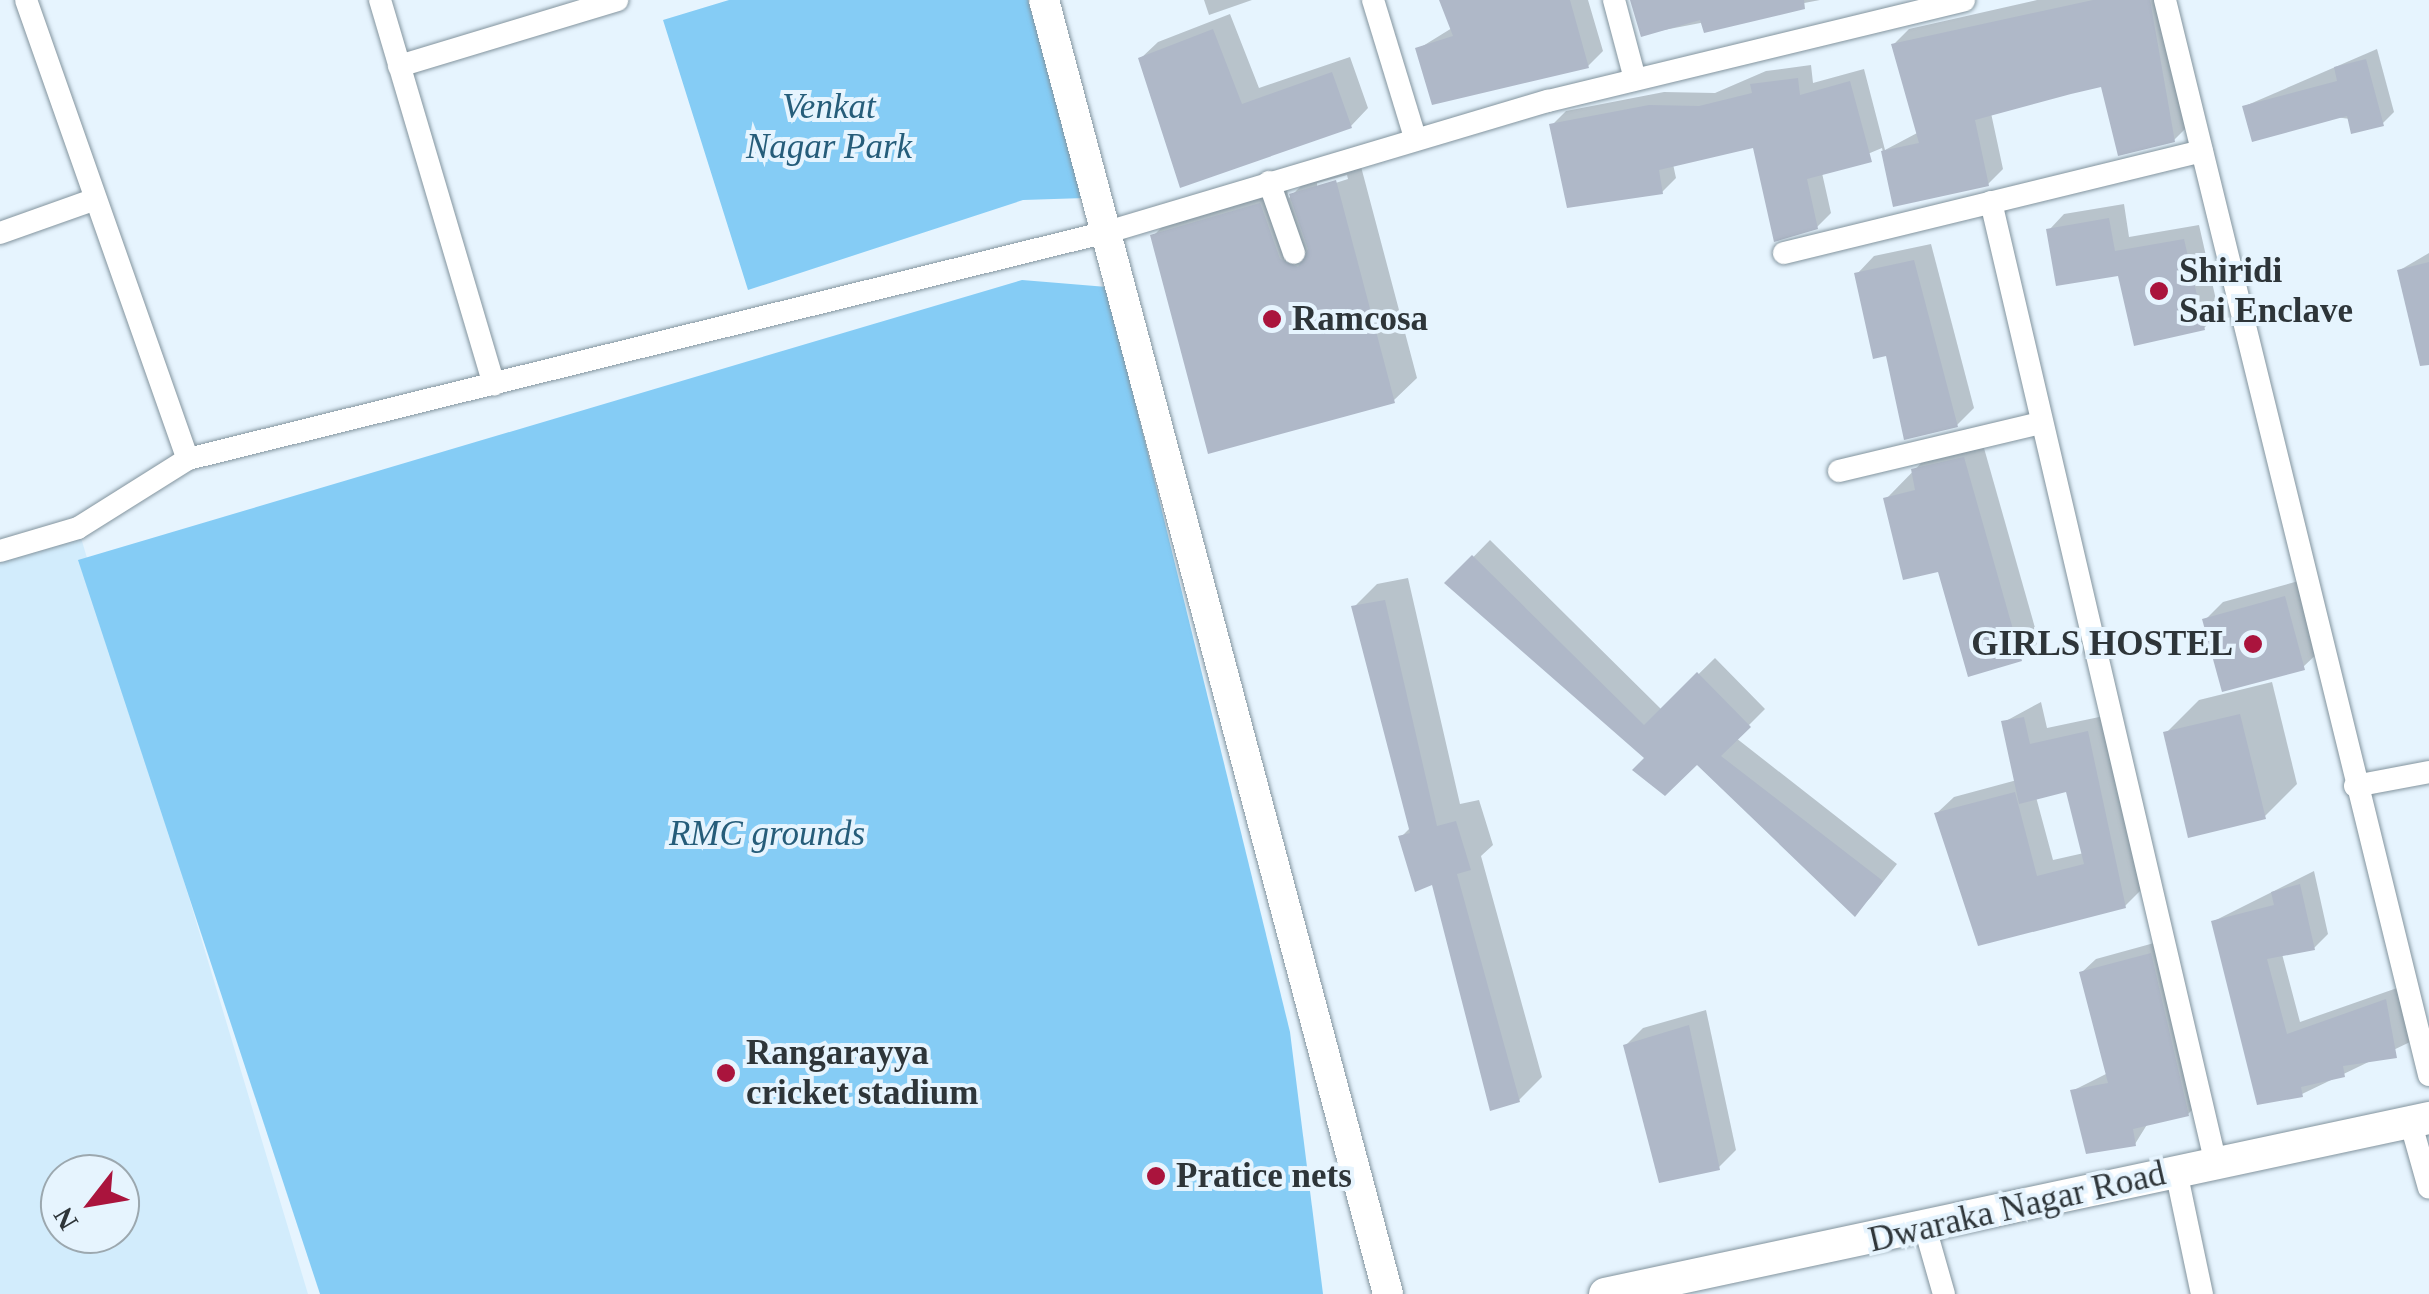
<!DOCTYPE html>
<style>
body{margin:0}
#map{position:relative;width:2429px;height:1294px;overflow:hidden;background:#e6f4fe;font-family:Georgia,serif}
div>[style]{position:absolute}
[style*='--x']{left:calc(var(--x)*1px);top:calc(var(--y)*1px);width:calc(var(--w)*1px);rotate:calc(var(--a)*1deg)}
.built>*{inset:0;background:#d2ecfc}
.green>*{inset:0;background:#85ccf5}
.shadow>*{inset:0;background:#0003}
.building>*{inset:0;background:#afb8c8}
.roads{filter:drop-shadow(0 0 2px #83949e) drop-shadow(0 0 2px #83949e)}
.minor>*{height:22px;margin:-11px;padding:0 11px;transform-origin:11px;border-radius:11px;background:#fff}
.tertiary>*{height:30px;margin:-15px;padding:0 15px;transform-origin:15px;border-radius:15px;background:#fff}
.secondary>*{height:32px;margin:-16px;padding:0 16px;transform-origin:16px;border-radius:16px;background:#fff}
.dots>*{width:28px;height:28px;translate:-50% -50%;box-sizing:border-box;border:5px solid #e6f4fe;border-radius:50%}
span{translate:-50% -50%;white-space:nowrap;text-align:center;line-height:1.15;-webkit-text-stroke:8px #e6f4fe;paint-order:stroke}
.park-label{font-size:35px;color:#265d7a;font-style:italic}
.poi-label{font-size:35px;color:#2e3539;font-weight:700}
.left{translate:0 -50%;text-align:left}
.right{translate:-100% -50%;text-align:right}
.street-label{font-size:35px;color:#2e3539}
.north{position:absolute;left:40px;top:1154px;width:100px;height:100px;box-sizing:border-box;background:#e6f4fe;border:2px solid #9ca8af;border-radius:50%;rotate:239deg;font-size:28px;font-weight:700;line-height:40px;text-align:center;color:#2e3539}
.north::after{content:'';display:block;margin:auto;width:35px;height:45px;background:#aa143d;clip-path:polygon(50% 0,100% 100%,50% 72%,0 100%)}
</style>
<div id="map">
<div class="built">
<div style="clip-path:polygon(evenodd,78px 528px,308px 1294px,0 1294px,0 550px,78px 528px,60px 1174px,120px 1174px,120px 1234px,60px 1234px,60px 1174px)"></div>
</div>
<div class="green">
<div style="clip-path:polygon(729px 0,1028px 0,1085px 198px,1023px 200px,748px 290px,663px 20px)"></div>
<div style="clip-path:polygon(1022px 280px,1107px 287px,1290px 1032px,1323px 1294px,320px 1294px,78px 560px)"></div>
</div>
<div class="shadow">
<div style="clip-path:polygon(1204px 0,1252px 0,1209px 15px)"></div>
<div style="clip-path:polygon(1442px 0,1588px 0,1603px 51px,1588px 66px,1418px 49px,1452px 28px)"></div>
<div style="clip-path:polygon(1633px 0,1820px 0,1643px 34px)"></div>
<div style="clip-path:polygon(2037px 0,2170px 0,2189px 125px,2174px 140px,2103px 84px,1991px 113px,2003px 169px,1988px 184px,1895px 204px,1882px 148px,1822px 173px,1831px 213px,1817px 227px,1754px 145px,1673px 164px,1676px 178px,1662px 192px,1552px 125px,1566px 111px,1664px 92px,1715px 93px,1766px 71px,1811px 65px,1813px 83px,1864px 69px,1885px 150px,1919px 132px,1894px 44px,1909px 29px)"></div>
<div style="clip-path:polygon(1230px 14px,1259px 88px,1350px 57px,1368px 108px,1351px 126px,1182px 185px,1140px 59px,1158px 42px)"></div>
<div style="clip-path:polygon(2377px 49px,2394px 112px,2383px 123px,2245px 106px)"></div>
<div style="clip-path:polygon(evenodd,1359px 159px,1417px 378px,1393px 401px,1153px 236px,1176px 213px,1284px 181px,1289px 198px,1315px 172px,1359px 159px,1347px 175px,1348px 179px,1317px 189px,1317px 183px,1347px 175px)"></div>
<div style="clip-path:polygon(2124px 204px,2129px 237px,2199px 225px,2219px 313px,2204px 328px,2049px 230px,2064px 214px)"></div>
<div style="clip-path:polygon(1931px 244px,1974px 408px,1957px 425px,1888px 353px,1857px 274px,1874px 256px)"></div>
<div style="clip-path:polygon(2429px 253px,2429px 358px,2400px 270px)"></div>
<div style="clip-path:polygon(1982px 441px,2039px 642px,2021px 659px,1886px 499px,1931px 453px)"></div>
<div style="clip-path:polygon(1490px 540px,1662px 710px,1715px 658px,1765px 709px,1736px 738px,1897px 864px,1871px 897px,1855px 913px,1697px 762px,1648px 757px,1448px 583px)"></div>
<div style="clip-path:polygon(1408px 578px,1460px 804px,1479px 800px,1493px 845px,1481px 856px,1542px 1077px,1519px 1100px,1434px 882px,1401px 837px,1411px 827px,1354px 607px,1377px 584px)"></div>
<div style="clip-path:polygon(2302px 580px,2321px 650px,2303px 667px,2205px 620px,2223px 602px)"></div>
<div style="clip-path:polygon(2272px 682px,2297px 784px,2264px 817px,2166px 733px,2199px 700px)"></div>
<div style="clip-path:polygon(evenodd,2041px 702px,2047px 728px,2104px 716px,2142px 889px,2125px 906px,1979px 943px,1937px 813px,1954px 797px,2017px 780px,2004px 722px,2041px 702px,2068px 789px,2084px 853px,2053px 860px,2036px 797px,2068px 789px)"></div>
<div style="clip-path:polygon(2314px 871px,2328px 934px,2314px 948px,2282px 954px,2300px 1022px,2400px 987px,2410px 1042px,2302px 1094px,2214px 921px)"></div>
<div style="clip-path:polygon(2165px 940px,2203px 1099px,2188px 1114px,2148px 1123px,2135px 1144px,2072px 1091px,2108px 1073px,2081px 973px,2096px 959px)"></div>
<div style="clip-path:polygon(1706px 1010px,1736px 1150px,1719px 1167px,1626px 1045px,1643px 1028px)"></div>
</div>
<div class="building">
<div style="clip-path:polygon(1439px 0,1570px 0,1589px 68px,1432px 105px,1415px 48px,1453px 36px)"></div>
<div style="clip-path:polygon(1630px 0,1804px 0,1805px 9px,1704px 33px,1700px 20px,1641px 37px)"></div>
<div style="clip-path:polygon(2093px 0,2150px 0,2175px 142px,2118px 156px,2101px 87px,2071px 94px,1975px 120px,1989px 186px,1893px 207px,1881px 151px,1919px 143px,1891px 44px)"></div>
<div style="clip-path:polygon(1213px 29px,1242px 104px,1332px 72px,1352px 128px,1180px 188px,1138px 58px)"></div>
<div style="clip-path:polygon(2366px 59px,2384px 126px,2351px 134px,2347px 116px,2252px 142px,2242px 106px,2337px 81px,2334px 67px)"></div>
<div style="clip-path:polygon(1798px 78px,1800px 95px,1850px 81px,1872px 162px,1807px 179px,1818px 229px,1774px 242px,1753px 148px,1659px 170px,1663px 194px,1567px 208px,1549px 124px,1649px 105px,1699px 106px,1752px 93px,1750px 84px)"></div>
<div style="clip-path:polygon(1336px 180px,1395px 403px,1208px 454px,1150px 235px,1260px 203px,1280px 259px,1298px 267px,1308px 249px,1289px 194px)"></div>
<div style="clip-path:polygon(2109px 218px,2115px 251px,2184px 239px,2205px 330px,2134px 346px,2118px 276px,2056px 286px,2046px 229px)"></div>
<div style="clip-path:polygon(1914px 260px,1958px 427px,1904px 440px,1886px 356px,1873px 359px,1854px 273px)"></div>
<div style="clip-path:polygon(2429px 262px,2429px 365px,2420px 366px,2397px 270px)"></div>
<div style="clip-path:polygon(1964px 457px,2022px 661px,1968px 677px,1938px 572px,1903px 580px,1883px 498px,1915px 490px,1911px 469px)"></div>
<div style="clip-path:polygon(1472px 555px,1644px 725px,1697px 672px,1751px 727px,1721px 756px,1883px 881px,1855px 917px,1697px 765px,1665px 796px,1632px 770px,1644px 758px,1444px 583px)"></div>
<div style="clip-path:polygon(2285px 596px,2305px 670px,2222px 692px,2202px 619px)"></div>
<div style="clip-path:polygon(1385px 600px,1437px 826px,1456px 821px,1471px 870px,1457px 874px,1520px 1102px,1490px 1111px,1432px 885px,1415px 892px,1398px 836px,1410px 833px,1351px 606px)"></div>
<div style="clip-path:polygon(2240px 714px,2266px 819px,2188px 838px,2163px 732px)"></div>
<div style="clip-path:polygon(2024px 717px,2030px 744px,2088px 731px,2126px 908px,1978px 946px,1934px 813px,2015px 792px,2037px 876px,2084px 864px,2066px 792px,2019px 804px,2001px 721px)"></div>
<div style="clip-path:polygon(2300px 884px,2315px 950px,2267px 959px,2287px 1034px,2386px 999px,2397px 1058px,2343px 1066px,2345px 1077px,2301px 1087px,2303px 1097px,2257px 1105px,2211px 921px,2274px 905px,2271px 892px)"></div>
<div style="clip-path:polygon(2151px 953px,2189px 1116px,2133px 1129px,2136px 1146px,2086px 1154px,2070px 1090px,2108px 1083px,2079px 972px)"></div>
<div style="clip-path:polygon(1689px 1025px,1720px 1170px,1659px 1183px,1623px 1045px)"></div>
</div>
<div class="roads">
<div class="minor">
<div style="--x:26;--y:0;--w:487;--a:70.6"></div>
<div style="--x:380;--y:0;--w:401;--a:73.5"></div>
<div style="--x:1373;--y:0;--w:143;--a:73"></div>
<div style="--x:1614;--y:0;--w:82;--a:75.1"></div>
<div style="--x:2165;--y:0;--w:1107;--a:76.2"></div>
<div style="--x:399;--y:66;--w:228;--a:-16.8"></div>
<div style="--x:1269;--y:182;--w:75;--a:70.6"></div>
<div style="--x:1991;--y:202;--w:988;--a:76.84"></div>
<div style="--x:0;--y:233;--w:96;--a:-19.6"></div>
<div style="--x:1784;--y:253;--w:430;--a:-13.7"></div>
<div style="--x:1839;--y:471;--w:208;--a:-13.4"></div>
<div style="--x:0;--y:551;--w:81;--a:-16.4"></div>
<div style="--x:78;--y:528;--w:130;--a:-32.1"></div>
<div style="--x:188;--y:459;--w:951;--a:-13.88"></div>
<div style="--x:1111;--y:231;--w:456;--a:-16.6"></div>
<div style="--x:1548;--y:101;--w:428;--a:-13.6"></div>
<div style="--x:2355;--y:786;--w:75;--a:-10.7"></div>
<div style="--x:2411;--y:1124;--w:66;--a:74.3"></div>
<div style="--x:2176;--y:1171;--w:126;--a:78.1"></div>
<div style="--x:1926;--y:1231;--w:66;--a:74.1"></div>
</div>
<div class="tertiary">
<div style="--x:1044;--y:0;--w:1339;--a:75.11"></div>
</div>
<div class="secondary">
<div style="--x:1605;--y:1294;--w:843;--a:-12.06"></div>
</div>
</div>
<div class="dots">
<div style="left:2159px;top:291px;background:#aa143d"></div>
<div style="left:1272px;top:319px;background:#aa143d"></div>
<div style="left:2253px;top:644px;background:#aa143d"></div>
<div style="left:726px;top:1073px;background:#aa143d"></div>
<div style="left:1156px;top:1176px;background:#aa143d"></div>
</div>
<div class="park-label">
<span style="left:829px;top:127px">Venkat<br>Nagar Park</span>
<span style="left:767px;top:834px">RMC grounds</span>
</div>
<div class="poi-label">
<span class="left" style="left:2179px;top:291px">Shiridi<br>Sai Enclave</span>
<span class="left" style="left:1292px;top:319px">Ramcosa</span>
<span class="right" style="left:2233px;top:644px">GIRLS HOSTEL</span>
<span class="left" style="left:746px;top:1073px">Rangarayya<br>cricket stadium</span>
<span class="left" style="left:1176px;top:1176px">Pratice nets</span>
</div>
<div class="street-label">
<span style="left:2017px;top:1207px;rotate:-13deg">Dwaraka Nagar Road</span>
</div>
<div class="north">N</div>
</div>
